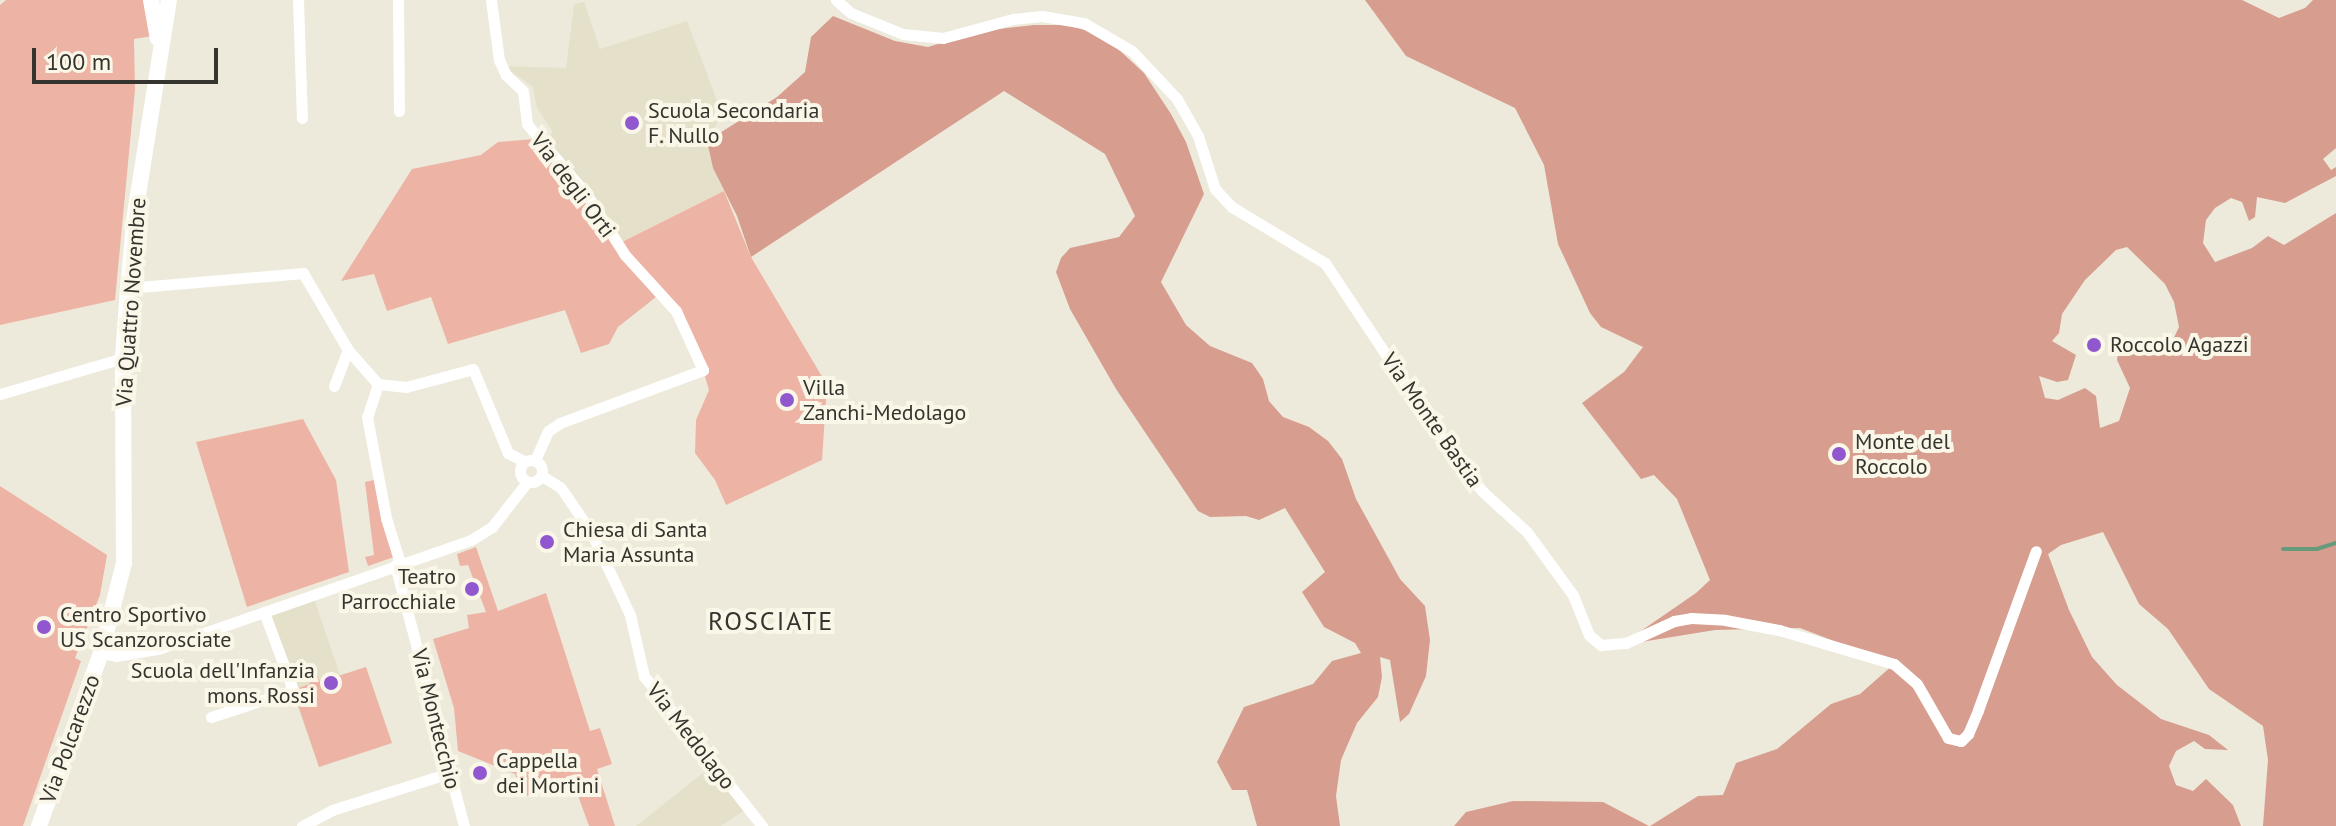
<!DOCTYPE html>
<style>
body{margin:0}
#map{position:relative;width:2336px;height:826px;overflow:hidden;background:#edeadb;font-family:"PT Sans",sans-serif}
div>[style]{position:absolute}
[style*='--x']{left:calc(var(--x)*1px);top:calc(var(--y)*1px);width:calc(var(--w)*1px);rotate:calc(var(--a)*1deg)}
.built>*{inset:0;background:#e5e0ca}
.green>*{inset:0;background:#edb4a5}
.forest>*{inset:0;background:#d79e8f}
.stream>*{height:4px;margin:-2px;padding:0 2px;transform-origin:2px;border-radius:2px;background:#679a7b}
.street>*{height:11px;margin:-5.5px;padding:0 5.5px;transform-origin:5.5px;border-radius:5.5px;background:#fff}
.street>.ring{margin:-5.5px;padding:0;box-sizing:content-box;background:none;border:11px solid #fff;border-radius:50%}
.secondary>*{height:16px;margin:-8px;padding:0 8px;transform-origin:8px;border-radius:8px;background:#fff}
.dots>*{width:22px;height:22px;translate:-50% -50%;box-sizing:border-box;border:4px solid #faf7e8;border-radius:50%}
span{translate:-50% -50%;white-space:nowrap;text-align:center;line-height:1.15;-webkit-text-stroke:8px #faf7e8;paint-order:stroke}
.poi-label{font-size:22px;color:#35342e}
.left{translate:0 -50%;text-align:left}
.right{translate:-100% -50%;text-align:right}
.street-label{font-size:22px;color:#35342e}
.quarter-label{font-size:26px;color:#35342e;letter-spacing:2px}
.scale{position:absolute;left:32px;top:48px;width:186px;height:36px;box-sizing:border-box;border:4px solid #35342e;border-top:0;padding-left:10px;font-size:24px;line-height:28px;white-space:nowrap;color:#35342e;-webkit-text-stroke:6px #faf7e8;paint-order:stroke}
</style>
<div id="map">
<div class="built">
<div style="clip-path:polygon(584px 2px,600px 49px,687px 21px,722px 114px,707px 141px,713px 168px,724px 191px,618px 244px,545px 139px,553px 132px,537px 108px,533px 87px,504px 66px,566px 68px,574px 4px)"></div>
<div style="clip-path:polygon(313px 596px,340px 675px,366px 667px,392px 743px,319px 767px,264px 612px)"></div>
<div style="clip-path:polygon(713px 765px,748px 808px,721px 826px,636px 826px)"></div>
</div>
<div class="green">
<div style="clip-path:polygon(6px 0,146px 0,153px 36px,134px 39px,135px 90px,115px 300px,0 325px,0 5px)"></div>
<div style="clip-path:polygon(534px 139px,579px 191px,656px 297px,618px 327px,609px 344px,581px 353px,565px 310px,448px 344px,431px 297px,387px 311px,374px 274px,341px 281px,412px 169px,481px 155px,498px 142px)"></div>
<div style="clip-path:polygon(724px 191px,751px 257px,827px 385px,822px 460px,726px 505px,715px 480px,695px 453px,696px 420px,709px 390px,703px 370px,676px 311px,618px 244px)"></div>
<div style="clip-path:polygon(303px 419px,336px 480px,349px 572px,247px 607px,196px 442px)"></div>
<div style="clip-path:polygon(374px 480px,394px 557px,368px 566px,365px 557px,374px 555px,365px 482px)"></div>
<div style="clip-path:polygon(0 486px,107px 555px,100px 595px,75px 658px,81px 661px,23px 826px,0 826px)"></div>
<div style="clip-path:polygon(476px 547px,498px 611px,546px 593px,590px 731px,600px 728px,612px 764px,597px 769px,615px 826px,589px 826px,572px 779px,525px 797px,515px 774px,458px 751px,454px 708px,433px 639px,469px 628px,467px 615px,486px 612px,468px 565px,460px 566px,457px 554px)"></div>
<div style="clip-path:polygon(366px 667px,392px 743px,319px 767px,293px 690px,310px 684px,307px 674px,316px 672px,320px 682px)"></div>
</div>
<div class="forest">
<div style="clip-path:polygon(evenodd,1365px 0,2242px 0,2279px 18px,2305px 8px,2313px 0,2336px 0,2336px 148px,2323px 159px,2331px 170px,2336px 167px,2336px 176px,2285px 203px,2257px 197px,2255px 217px,2249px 221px,2242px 202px,2231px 198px,2215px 208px,2206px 220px,2203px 243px,2215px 262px,2252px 248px,2268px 236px,2284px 245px,2336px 213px,2336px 826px,2263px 826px,2268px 760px,2263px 726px,2209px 689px,2168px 629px,2139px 604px,2103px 532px,2061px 545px,2048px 554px,2069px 610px,2092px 657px,2117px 685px,2161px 719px,2209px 735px,2228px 750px,2205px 749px,2194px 741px,2176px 751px,2169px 766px,2176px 785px,2193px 791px,2206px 779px,2233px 805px,2241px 826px,1650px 826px,1698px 796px,1723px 795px,1736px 763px,1777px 749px,1831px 704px,1860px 694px,1894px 664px,1800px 628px,1715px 630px,1635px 643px,1638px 633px,1696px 593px,1710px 580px,1677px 499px,1654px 475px,1641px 479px,1582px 403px,1624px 372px,1643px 347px,1601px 327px,1590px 313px,1558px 244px,1544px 165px,1515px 108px,1406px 56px,1365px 0,2127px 247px,2165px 284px,2174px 302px,2179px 327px,2171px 344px,2136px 350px,2124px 343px,2119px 346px,2117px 360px,2130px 388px,2119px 421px,2100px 428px,2096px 396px,2085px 388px,2058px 400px,2045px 398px,2039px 376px,2057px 382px,2068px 380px,2076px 355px,2052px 341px,2059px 333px,2062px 314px,2085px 280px,2116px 250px,2127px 247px)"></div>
<div style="clip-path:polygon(833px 16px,895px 41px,928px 47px,980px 31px,1034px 25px,1066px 25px,1103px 35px,1144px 73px,1171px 114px,1186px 142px,1204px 194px,1161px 282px,1186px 325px,1210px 346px,1252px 363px,1263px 379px,1269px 401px,1283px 417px,1309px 427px,1328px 441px,1342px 459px,1356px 499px,1400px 579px,1425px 606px,1430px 640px,1426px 676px,1409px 714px,1400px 722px,1390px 660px,1380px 657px,1382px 677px,1378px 697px,1357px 723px,1341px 760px,1336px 796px,1340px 826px,1257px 826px,1247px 790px,1232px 790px,1217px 762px,1244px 707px,1313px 684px,1332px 661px,1361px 653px,1355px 643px,1324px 627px,1302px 592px,1325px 572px,1285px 508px,1259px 520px,1246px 516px,1210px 517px,1198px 511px,1116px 389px,1070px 309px,1056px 272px,1061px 258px,1070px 248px,1119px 237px,1135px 216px,1105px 154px,1004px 91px,751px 257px,737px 216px,713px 168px,707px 141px,777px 97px,805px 72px,811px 37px)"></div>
<div style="clip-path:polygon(1513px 801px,1603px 802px,1649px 826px,1454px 826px,1466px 812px)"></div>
</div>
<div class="stream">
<div style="--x:2283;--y:549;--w:34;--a:0"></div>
<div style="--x:2317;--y:549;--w:20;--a:-18"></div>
</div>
<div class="street">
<div style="--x:298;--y:0;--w:118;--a:88.1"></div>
<div style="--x:398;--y:0;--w:111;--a:89.5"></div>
<div style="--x:491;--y:0;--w:61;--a:82.4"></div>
<div style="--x:499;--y:60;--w:17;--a:65"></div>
<div style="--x:506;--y:75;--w:23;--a:43"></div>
<div style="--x:523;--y:91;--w:33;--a:83"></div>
<div style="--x:527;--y:124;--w:93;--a:49.8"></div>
<div style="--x:587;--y:195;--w:71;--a:57.7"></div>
<div style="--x:625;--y:255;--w:76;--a:47.7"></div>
<div style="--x:676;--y:311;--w:65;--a:65.4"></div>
<div style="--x:703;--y:370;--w:153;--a:159.7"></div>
<div style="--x:560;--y:423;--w:14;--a:146"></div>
<div style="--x:548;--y:431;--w:32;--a:114"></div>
<div style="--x:836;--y:0;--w:20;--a:41"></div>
<div style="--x:851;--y:13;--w:56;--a:22"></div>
<div style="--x:903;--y:34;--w:40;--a:5.7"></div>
<div style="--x:943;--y:38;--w:73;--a:-15.2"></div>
<div style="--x:1013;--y:19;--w:29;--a:-6"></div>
<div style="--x:1042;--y:16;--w:43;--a:9.5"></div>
<div style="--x:1084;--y:23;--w:56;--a:30.3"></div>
<div style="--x:1132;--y:51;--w:66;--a:46.8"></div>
<div style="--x:1177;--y:99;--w:43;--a:60.4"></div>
<div style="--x:1198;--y:136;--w:56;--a:72.2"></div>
<div style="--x:1215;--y:189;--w:25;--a:47"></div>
<div style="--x:1232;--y:207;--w:109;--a:31.1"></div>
<div style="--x:1325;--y:263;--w:237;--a:56.4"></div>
<div style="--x:1456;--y:460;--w:42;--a:49.8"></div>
<div style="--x:1483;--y:492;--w:59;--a:42.3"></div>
<div style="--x:1527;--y:532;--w:78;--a:53.9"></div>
<div style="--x:1573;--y:595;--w:43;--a:68.2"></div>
<div style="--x:1589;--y:635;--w:16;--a:40"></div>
<div style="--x:1601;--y:645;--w:25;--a:-5"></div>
<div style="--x:1626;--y:643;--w:53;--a:-24.6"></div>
<div style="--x:1674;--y:621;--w:17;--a:-10"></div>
<div style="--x:1691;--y:618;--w:34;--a:3"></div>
<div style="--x:1725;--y:620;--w:55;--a:10.5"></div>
<div style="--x:1779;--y:630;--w:120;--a:16.5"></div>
<div style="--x:1894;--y:664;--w:30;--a:41"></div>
<div style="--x:1917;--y:684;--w:62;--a:60.1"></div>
<div style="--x:1948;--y:738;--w:13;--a:13"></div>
<div style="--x:1961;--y:741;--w:10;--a:-45"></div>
<div style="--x:1968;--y:734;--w:26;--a:-67"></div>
<div style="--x:1978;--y:710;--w:169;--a:-70"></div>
<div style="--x:128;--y:288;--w:176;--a:-4.9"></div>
<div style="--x:303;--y:273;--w:89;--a:59.7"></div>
<div style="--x:348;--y:350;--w:45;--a:48.6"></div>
<div style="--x:378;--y:384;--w:28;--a:6"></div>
<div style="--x:406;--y:387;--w:69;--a:-15"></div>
<div style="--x:473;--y:369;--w:91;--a:67.4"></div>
<div style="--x:508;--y:453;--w:18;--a:27"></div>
<div style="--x:378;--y:384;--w:35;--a:108"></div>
<div style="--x:367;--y:417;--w:103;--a:79.3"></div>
<div style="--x:386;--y:518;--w:47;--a:72.7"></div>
<div style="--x:334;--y:386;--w:39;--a:-69"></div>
<div style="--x:0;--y:394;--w:128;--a:-16.3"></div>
<div class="ring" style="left:520px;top:460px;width:11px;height:11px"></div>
<div style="--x:542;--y:476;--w:22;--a:32"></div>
<div style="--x:561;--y:488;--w:53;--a:55.7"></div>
<div style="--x:591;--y:532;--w:92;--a:64.8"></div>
<div style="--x:630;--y:615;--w:63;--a:77.1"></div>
<div style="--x:644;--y:676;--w:191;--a:51.8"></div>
<div style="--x:395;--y:565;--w:270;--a:75.2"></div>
<div style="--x:101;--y:653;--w:15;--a:11"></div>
<div style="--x:116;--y:656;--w:43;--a:-9.5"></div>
<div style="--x:158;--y:649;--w:331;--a:-19.2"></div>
<div style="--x:471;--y:540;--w:25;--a:-32"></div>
<div style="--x:492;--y:527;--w:57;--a:-52.1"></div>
<div style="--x:211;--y:717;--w:86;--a:-18.2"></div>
<div style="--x:293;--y:690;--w:83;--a:-110.4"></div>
<div style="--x:302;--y:826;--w:34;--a:-28"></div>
<div style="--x:332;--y:810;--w:123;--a:-17.5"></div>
</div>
<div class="secondary">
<div style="--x:151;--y:0;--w:39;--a:80"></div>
<div style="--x:39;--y:826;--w:184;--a:-70.3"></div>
<div style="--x:101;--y:653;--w:93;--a:-75.7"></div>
<div style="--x:124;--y:563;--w:205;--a:-90.3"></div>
<div style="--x:123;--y:358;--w:70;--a:-85.9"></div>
<div style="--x:128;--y:288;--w:74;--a:-84.6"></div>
<div style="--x:135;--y:214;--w:217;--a:-81"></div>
</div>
<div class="dots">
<div style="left:632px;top:123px;background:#9057ce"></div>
<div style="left:2094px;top:345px;background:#9057ce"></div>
<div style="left:787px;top:400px;background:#9057ce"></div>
<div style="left:1839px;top:454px;background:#9057ce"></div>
<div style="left:547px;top:542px;background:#9057ce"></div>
<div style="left:472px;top:589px;background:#9057ce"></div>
<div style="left:44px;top:627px;background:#9057ce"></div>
<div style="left:331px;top:683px;background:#9057ce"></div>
<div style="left:480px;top:773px;background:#9057ce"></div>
</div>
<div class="poi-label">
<span class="left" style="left:648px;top:123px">Scuola Secondaria<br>F. Nullo</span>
<span class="left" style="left:2110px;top:345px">Roccolo Agazzi</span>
<span class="left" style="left:803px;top:400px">Villa<br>Zanchi-Medolago</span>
<span class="left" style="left:1855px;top:454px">Monte del<br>Roccolo</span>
<span class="left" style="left:563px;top:542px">Chiesa di Santa<br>Maria Assunta</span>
<span class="right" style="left:456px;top:589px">Teatro<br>Parrocchiale</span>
<span class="left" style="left:60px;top:627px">Centro Sportivo<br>US Scanzorosciate</span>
<span class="right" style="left:315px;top:683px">Scuola dell'Infanzia<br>mons. Rossi</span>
<span class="left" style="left:496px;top:773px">Cappella<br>dei Mortini</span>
</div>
<div class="street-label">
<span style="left:573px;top:185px;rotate:53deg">Via degli Orti</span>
<span style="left:131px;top:302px;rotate:-86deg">Via Quattro Novembre</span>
<span style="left:1432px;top:420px;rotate:55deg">Via Monte Bastia</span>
<span style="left:436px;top:719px;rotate:76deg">Via Montecchio</span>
<span style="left:691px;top:736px;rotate:52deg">Via Medolago</span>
<span style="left:70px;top:739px;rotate:-70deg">Via Polcarezzo</span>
</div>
<div class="quarter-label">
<span style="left:771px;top:621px">ROSCIATE</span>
</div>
<div class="scale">100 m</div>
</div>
